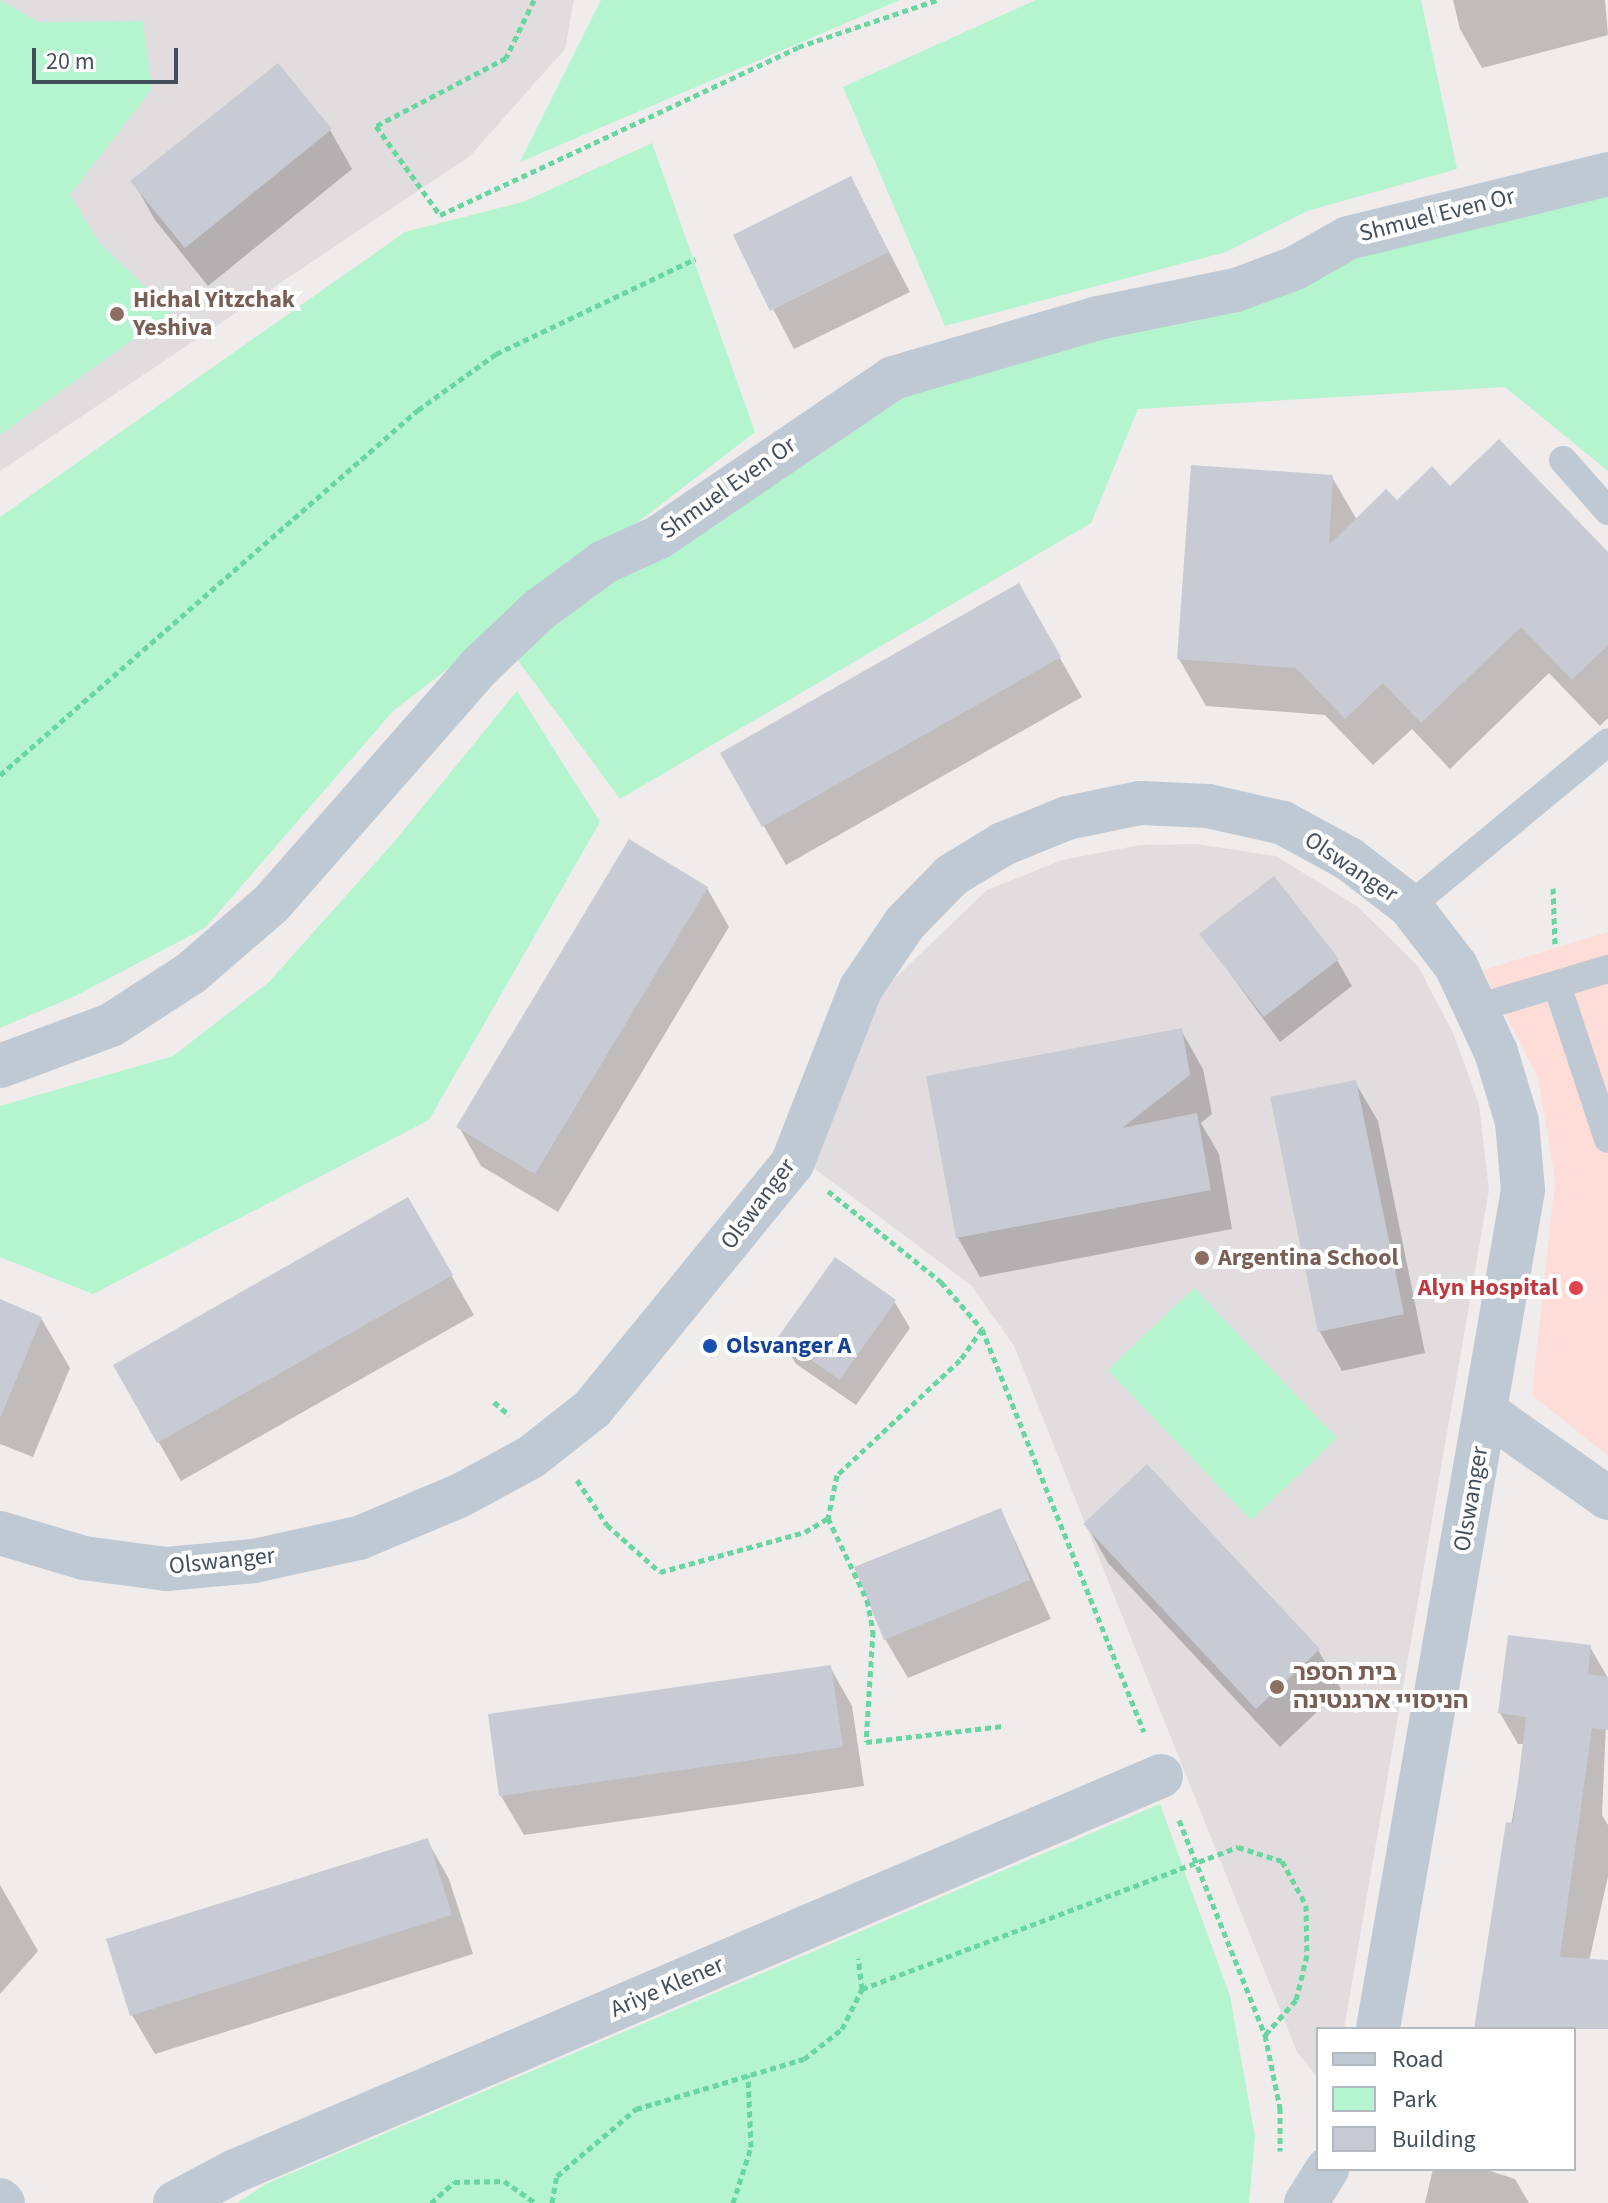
<!DOCTYPE html>
<meta charset="utf-8">
<style>
body{margin:0}
#map{position:relative;width:1608px;height:2203px;overflow:hidden;background:#f0ecec;font-family:"Source Sans 3","Noto Sans Hebrew",sans-serif}
div>[style]{position:absolute}
[style*='--x']{left:calc(var(--x)*1px);top:calc(var(--y)*1px);width:calc(var(--w)*1px);rotate:calc(var(--a)*1deg)}
.education>*{inset:0;background:#e1ddde}
.medical>*{inset:0;background:#fedcd8}
.green>*{inset:0;background:#b4f4ce}
.shadow>*{inset:0;background:#0003}
.building>*{inset:0;background:#c8cbd3}
.path>*{height:5px;margin-top:-2.5px;transform-origin:0;background:repeating-linear-gradient(90deg,#68d6a2 0 6px,transparent 0 10px)}
.lane>*{height:28px;margin:-14px;padding:0 14px;transform-origin:14px;border-radius:14px;background:#bec9d4}
.street>*{height:44px;margin:-22px;padding:0 22px;transform-origin:22px;border-radius:22px;background:#bec9d4}
.dots>*{width:22px;height:22px;translate:-50% -50%;box-sizing:border-box;border:4px solid #fff;border-radius:50%}
span{translate:-50% -50%;white-space:nowrap;text-align:center;line-height:1.15;-webkit-text-stroke:8px #fff;paint-order:stroke}
.street-label{font-size:24px;color:#43505c}
.education-label{font-size:24px;color:#785e54;font-weight:700}
.left{translate:0 -50%;text-align:left}
.health-label{font-size:24px;color:#be3a42;font-weight:700}
.right{translate:-100% -50%;text-align:right}
.transit-label{font-size:24px;color:#164399;font-weight:700}
.legend{position:absolute;left:1316px;top:2027px;width:260px;height:144px;box-sizing:border-box;background:#fff;border:2px solid #b4b9be;margin:0;padding:10px 14px;list-style:none;font-size:24px;color:#43505c}
.legend li{display:flex;align-items:center;gap:16px;height:40px}
.legend b{width:40px;border:2px solid #b4b9be}
.scale{position:absolute;left:32px;top:48px;width:146px;height:36px;box-sizing:border-box;border:4px solid #43505c;border-top:0;padding-left:10px;font-size:24px;line-height:28px;white-space:nowrap;color:#43505c;-webkit-text-stroke:6px #fff;paint-order:stroke}
</style>
<div id="map">
<div class="education">
<div style="clip-path:polygon(0 0,574px 0,565px 49px,470px 156px,0 471px)"></div>
<div style="clip-path:polygon(1196px 844px,1276px 856px,1357px 906px,1418px 966px,1454px 1035px,1479px 1105px,1489px 1190px,1344px 2029px,1318px 2029px,1318px 2078px,1297px 2052px,1014px 1346px,972px 1286px,791px 1151px,867px 1005px,987px 890px,1062px 860px,1140px 845px)"></div>
</div>
<div class="medical">
<div style="clip-path:polygon(1608px 932px,1608px 1456px,1532px 1395px,1555px 1180px,1538px 1078px,1483px 970px)"></div>
</div>
<div class="green">
<div style="clip-path:polygon(0 0,39px 22px,143px 21px,152px 89px,70px 195px,99px 242px,171px 312px,0 435px)"></div>
<div style="clip-path:polygon(601px 0,900px 0,520px 162px)"></div>
<div style="clip-path:polygon(1036px 0,1421px 0,1457px 169px,1307px 211px,1226px 252px,945px 326px,843px 87px)"></div>
<div style="clip-path:polygon(652px 143px,755px 432px,393px 711px,205px 928px,75px 996px,0 1028px,0 517px,405px 232px,523px 202px)"></div>
<div style="clip-path:polygon(1608px 194px,1608px 471px,1505px 387px,1138px 409px,1091px 523px,620px 799px,514px 655px,544px 623px,852px 413px,1363px 250px)"></div>
<div style="clip-path:polygon(517px 691px,600px 822px,429px 1120px,93px 1294px,0 1257px,0 1106px,173px 1056px,269px 982px,394px 842px)"></div>
<div style="clip-path:polygon(1194px 1288px,1337px 1438px,1251px 1520px,1108px 1370px)"></div>
<div style="clip-path:polygon(1160px 1804px,1230px 1996px,1255px 2137px,1249px 2203px,237px 2203px,266px 2184px)"></div>
</div>
<div class="shadow">
<div style="clip-path:polygon(1453px 0,1605px 0,1608px 35px,1482px 68px,1460px 29px)"></div>
<div style="clip-path:polygon(330px 130px,352px 169px,208px 286px,155px 220px,133px 181px)"></div>
<div style="clip-path:polygon(851px 179px,910px 292px,794px 349px,735px 236px)"></div>
<div style="clip-path:polygon(1332px 477px,1357px 520px,1450px 488px,1608px 555px,1608px 718px,1600px 726px,1549px 673px,1450px 769px,1412px 729px,1373px 765px,1325px 715px,1206px 706px,1179px 659px)"></div>
<div style="clip-path:polygon(1019px 586px,1082px 697px,786px 865px,723px 754px)"></div>
<div style="clip-path:polygon(707px 888px,729px 927px,558px 1212px,481px 1166px,459px 1127px)"></div>
<div style="clip-path:polygon(1202px 935px,1337px 960px,1352px 986px,1280px 1042px)"></div>
<div style="clip-path:polygon(1181px 1030px,1203px 1069px,1212px 1114px,1201px 1123px,1219px 1154px,1232px 1229px,980px 1277px,958px 1238px,928px 1077px)"></div>
<div style="clip-path:polygon(1355px 1082px,1378px 1121px,1425px 1353px,1342px 1371px,1320px 1332px,1273px 1099px)"></div>
<div style="clip-path:polygon(408px 1200px,474px 1315px,181px 1481px,115px 1366px)"></div>
<div style="clip-path:polygon(0 1301px,41px 1318px,70px 1368px,33px 1457px,0 1444px)"></div>
<div style="clip-path:polygon(894px 1301px,910px 1328px,856px 1405px,796px 1364px,780px 1338px)"></div>
<div style="clip-path:polygon(1001px 1510px,1051px 1619px,908px 1678px,885px 1639px)"></div>
<div style="clip-path:polygon(1086px 1524px,1318px 1650px,1341px 1689px,1280px 1747px,1108px 1563px)"></div>
<div style="clip-path:polygon(1590px 1647px,1608px 1678px,1602px 1815px,1608px 1825px,1608px 1876px,1574px 2029px,1476px 2029px,1525px 1744px,1518px 1744px,1500px 1713px)"></div>
<div style="clip-path:polygon(830px 1667px,852px 1706px,864px 1786px,524px 1835px,501px 1796px)"></div>
<div style="clip-path:polygon(427px 1840px,449px 1879px,473px 1954px,155px 2054px,132px 2015px)"></div>
<div style="clip-path:polygon(0 1885px,38px 1951px,0 1994px)"></div>
<div style="clip-path:polygon(1433px 2169px,1484px 2169px,1515px 2179px,1529px 2203px,1425px 2203px)"></div>
</div>
<div class="building">
<div style="clip-path:polygon(278px 63px,332px 129px,185px 248px,130px 181px)"></div>
<div style="clip-path:polygon(851px 176px,889px 252px,770px 311px,733px 235px)"></div>
<div style="clip-path:polygon(1499px 439px,1608px 552px,1608px 645px,1572px 680px,1521px 627px,1421px 723px,1383px 683px,1345px 719px,1296px 668px,1177px 659px,1191px 465px,1333px 475px,1329px 545px,1386px 489px,1397px 500px,1432px 466px,1450px 486px)"></div>
<div style="clip-path:polygon(1019px 583px,1061px 657px,762px 827px,720px 753px)"></div>
<div style="clip-path:polygon(629px 839px,708px 887px,535px 1174px,456px 1127px)"></div>
<div style="clip-path:polygon(1274px 876px,1339px 959px,1264px 1017px,1199px 934px)"></div>
<div style="clip-path:polygon(1182px 1028px,1190px 1075px,1122px 1128px,1197px 1113px,1211px 1190px,956px 1238px,926px 1076px)"></div>
<div style="clip-path:polygon(1356px 1080px,1404px 1314px,1318px 1332px,1270px 1097px)"></div>
<div style="clip-path:polygon(408px 1197px,453px 1275px,157px 1443px,113px 1365px)"></div>
<div style="clip-path:polygon(835px 1257px,896px 1300px,840px 1380px,778px 1337px)"></div>
<div style="clip-path:polygon(0 1299px,42px 1317px,1px 1416px,0 1416px)"></div>
<div style="clip-path:polygon(1147px 1464px,1320px 1649px,1256px 1709px,1083px 1524px)"></div>
<div style="clip-path:polygon(1001px 1508px,1030px 1580px,884px 1640px,854px 1567px)"></div>
<div style="clip-path:polygon(1508px 1635px,1591px 1645px,1588px 1674px,1608px 1677px,1608px 1730px,1592px 1728px,1560px 1957px,1608px 1960px,1608px 2029px,1474px 2029px,1506px 1822px,1513px 1823px,1526px 1717px,1498px 1713px)"></div>
<div style="clip-path:polygon(831px 1665px,843px 1747px,499px 1796px,488px 1714px)"></div>
<div style="clip-path:polygon(428px 1838px,452px 1915px,130px 2016px,106px 1939px)"></div>
</div>
<div class="path">
<div style="--x:534;--y:0;--w:64;--a:115.8"></div>
<div style="--x:506;--y:58;--w:147;--a:152.4"></div>
<div style="--x:376;--y:126;--w:110;--a:54.3"></div>
<div style="--x:440;--y:215;--w:395;--a:-25.1"></div>
<div style="--x:798;--y:47;--w:147;--a:-18.7"></div>
<div style="--x:0;--y:775;--w:555;--a:-41.13"></div>
<div style="--x:418;--y:410;--w:96;--a:-35.7"></div>
<div style="--x:496;--y:354;--w:221;--a:-25.5"></div>
<div style="--x:1553;--y:888;--w:56;--a:88"></div>
<div style="--x:828;--y:1191;--w:145;--a:38.8"></div>
<div style="--x:941;--y:1282;--w:62;--a:48.9"></div>
<div style="--x:982;--y:1329;--w:434;--a:68.1"></div>
<div style="--x:982;--y:1329;--w:38;--a:125"></div>
<div style="--x:960;--y:1360;--w:168;--a:136.9"></div>
<div style="--x:837;--y:1475;--w:44;--a:101.8"></div>
<div style="--x:828;--y:1518;--w:91;--a:64.6"></div>
<div style="--x:867;--y:1600;--w:32;--a:79"></div>
<div style="--x:873;--y:1631;--w:111;--a:93.6"></div>
<div style="--x:866;--y:1742;--w:138;--a:-6.7"></div>
<div style="--x:494;--y:1402;--w:20;--a:41"></div>
<div style="--x:577;--y:1480;--w:54;--a:56.3"></div>
<div style="--x:607;--y:1525;--w:71;--a:41.6"></div>
<div style="--x:660;--y:1572;--w:150;--a:-15.4"></div>
<div style="--x:805;--y:1532;--w:27;--a:-31"></div>
<div style="--x:1179;--y:1820;--w:232;--a:68.2"></div>
<div style="--x:1265;--y:2035;--w:75;--a:78.4"></div>
<div style="--x:1280;--y:2108;--w:43;--a:90"></div>
<div style="--x:862;--y:1989;--w:402;--a:-20.7"></div>
<div style="--x:1238;--y:1847;--w:46;--a:17.7"></div>
<div style="--x:1282;--y:1861;--w:50;--a:61.4"></div>
<div style="--x:1306;--y:1905;--w:50;--a:88.9"></div>
<div style="--x:1307;--y:1955;--w:46;--a:103.7"></div>
<div style="--x:1296;--y:2000;--w:47;--a:131.5"></div>
<div style="--x:431;--y:2203;--w:31;--a:-42"></div>
<div style="--x:454;--y:2182;--w:50;--a:-1.1"></div>
<div style="--x:504;--y:2181;--w:38;--a:35"></div>
<div style="--x:552;--y:2203;--w:27;--a:-80"></div>
<div style="--x:557;--y:2176;--w:104;--a:-40.3"></div>
<div style="--x:636;--y:2109;--w:175;--a:-16.6"></div>
<div style="--x:804;--y:2059;--w:48;--a:-38.3"></div>
<div style="--x:842;--y:2029;--w:45;--a:-63.4"></div>
<div style="--x:862;--y:1989;--w:31;--a:-97"></div>
<div style="--x:733;--y:2203;--w:59;--a:-72.2"></div>
<div style="--x:751;--y:2147;--w:72;--a:-92.4"></div>
</div>
<div class="lane">
<div style="--x:1563;--y:460;--w:68;--a:48.6"></div>
<div style="--x:1410;--y:906;--w:257;--a:-39.6"></div>
<div style="--x:1557;--y:985;--w:162;--a:71.7"></div>
<div style="--x:1477;--y:1008;--w:137;--a:-16.6"></div>
</div>
<div class="street">
<div style="--x:0;--y:1066;--w:118;--a:-20.3"></div>
<div style="--x:111;--y:1025;--w:95;--a:-33"></div>
<div style="--x:191;--y:973;--w:106;--a:-40.8"></div>
<div style="--x:271;--y:904;--w:317;--a:-48.7"></div>
<div style="--x:480;--y:666;--w:81;--a:-43.5"></div>
<div style="--x:539;--y:610;--w:81;--a:-36.4"></div>
<div style="--x:604;--y:562;--w:60;--a:-24.4"></div>
<div style="--x:659;--y:537;--w:283;--a:-34.2"></div>
<div style="--x:893;--y:378;--w:214;--a:-16.3"></div>
<div style="--x:1098;--y:318;--w:141;--a:-11.5"></div>
<div style="--x:1236;--y:290;--w:63;--a:-20.4"></div>
<div style="--x:1295;--y:268;--w:61;--a:-29.5"></div>
<div style="--x:1348;--y:238;--w:268;--a:-13.8"></div>
<div style="--x:1486;--y:1412;--w:149;--a:35.2"></div>
<div style="--x:0;--y:1533;--w:88;--a:16.6"></div>
<div style="--x:84;--y:1558;--w:83;--a:7.6"></div>
<div style="--x:166;--y:1569;--w:88;--a:-5.2"></div>
<div style="--x:254;--y:1561;--w:107;--a:-12.4"></div>
<div style="--x:359;--y:1538;--w:108;--a:-22.8"></div>
<div style="--x:459;--y:1496;--w:82;--a:-28.4"></div>
<div style="--x:531;--y:1457;--w:78;--a:-38.2"></div>
<div style="--x:592;--y:1409;--w:316;--a:-50.8"></div>
<div style="--x:792;--y:1164;--w:189;--a:-68.6"></div>
<div style="--x:861;--y:988;--w:78;--a:-55.9"></div>
<div style="--x:905;--y:923;--w:67;--a:-45.6"></div>
<div style="--x:952;--y:875;--w:60;--a:-31.3"></div>
<div style="--x:1003;--y:844;--w:69;--a:-22.1"></div>
<div style="--x:1067;--y:818;--w:75;--a:-11.6"></div>
<div style="--x:1140;--y:803;--w:68;--a:2.5"></div>
<div style="--x:1208;--y:806;--w:77;--a:12.8"></div>
<div style="--x:1283;--y:823;--w:75;--a:28.6"></div>
<div style="--x:1349;--y:859;--w:77;--a:37.6"></div>
<div style="--x:1410;--y:906;--w:76;--a:52.5"></div>
<div style="--x:1456;--y:966;--w:95;--a:65.1"></div>
<div style="--x:1496;--y:1052;--w:73;--a:73.3"></div>
<div style="--x:1517;--y:1122;--w:68;--a:85"></div>
<div style="--x:1523;--y:1190;--w:851;--a:99.81"></div>
<div style="--x:0;--y:2200;--w:4;--a:45"></div>
<div style="--x:175;--y:2203;--w:66;--a:-28.1"></div>
<div style="--x:233;--y:2172;--w:1009;--a:-23.11"></div>
<div style="--x:1306;--y:2203;--w:40;--a:-58"></div>
</div>
<div class="dots">
<div style="left:117px;top:314px;background:#8d6e63"></div>
<div style="left:1202px;top:1258px;background:#8d6e63"></div>
<div style="left:1576px;top:1288px;background:#e0444e"></div>
<div style="left:710px;top:1346px;background:#1a4fb4"></div>
<div style="left:1277px;top:1687px;background:#8d6e63"></div>
</div>
<div class="street-label">
<span style="left:1437px;top:215px;rotate:-14deg">Shmuel Even Or</span>
<span style="left:728px;top:488px;rotate:-35deg">Shmuel Even Or</span>
<span style="left:1351px;top:867px;rotate:34deg">Olswanger</span>
<span style="left:758px;top:1204px;rotate:-53deg">Olswanger</span>
<span style="left:1471px;top:1499px;rotate:-80deg">Olswanger</span>
<span style="left:222px;top:1561px;rotate:-6deg">Olswanger</span>
<span style="left:667px;top:1987px;rotate:-23deg">Ariye Klener</span>
</div>
<div class="education-label">
<span class="left" style="left:133px;top:314px">Hichal Yitzchak<br>Yeshiva</span>
<span class="left" style="left:1218px;top:1258px">Argentina School</span>
<span class="left" style="left:1293px;top:1687px">בית הספר<br>הניסויי ארגנטינה</span>
</div>
<div class="health-label">
<span class="right" style="left:1558px;top:1288px">Alyn Hospital</span>
</div>
<div class="transit-label">
<span class="left" style="left:726px;top:1346px">Olsvanger A</span>
</div>
<ul class="legend">
<li><b style="height:10px;background:#bec9d4"></b>Road</li>
<li><b style="height:22px;background:#b4f4ce"></b>Park</li>
<li><b style="height:22px;background:#c8cbd3"></b>Building</li>
</ul>
<div class="scale">20 m</div>
</div>
